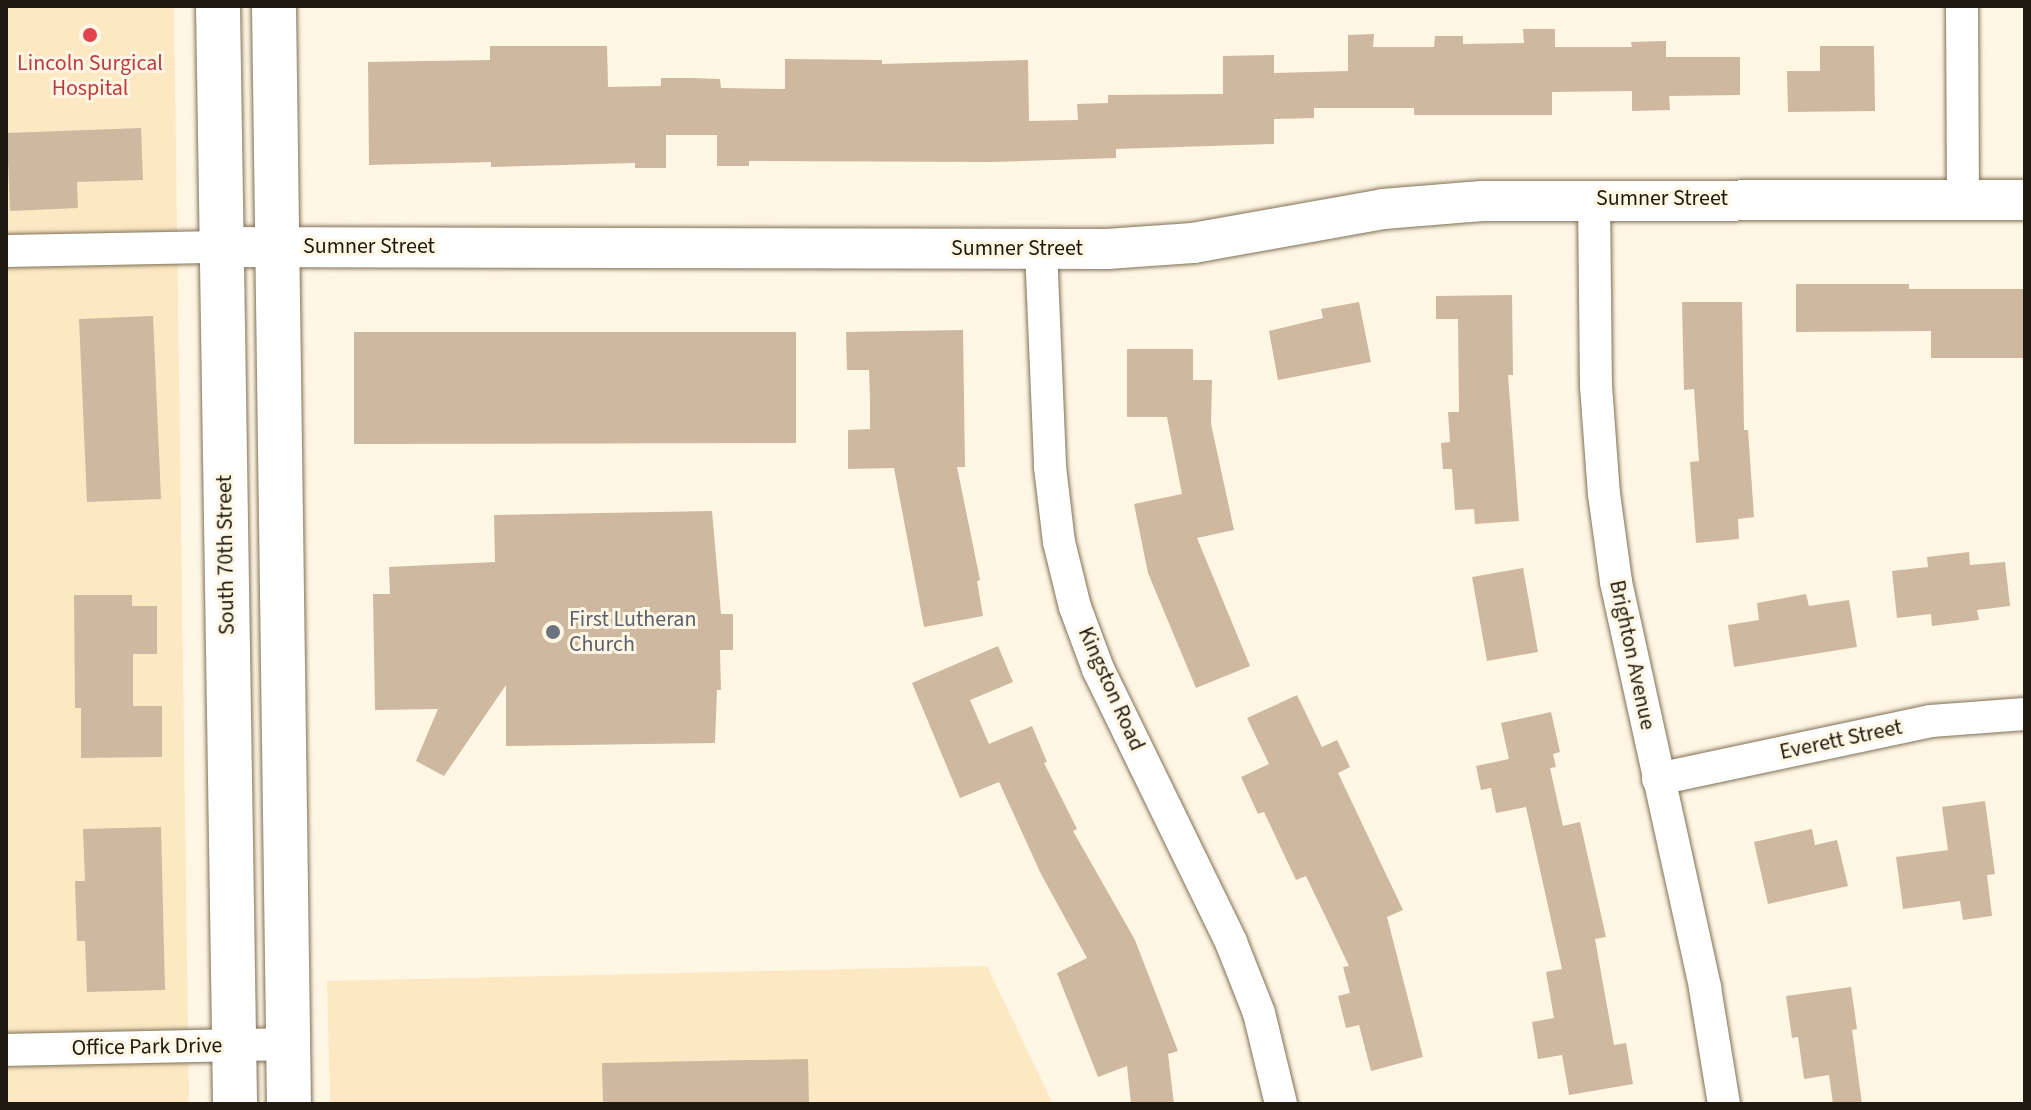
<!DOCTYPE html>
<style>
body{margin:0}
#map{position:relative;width:2031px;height:1110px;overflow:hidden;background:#fff6e4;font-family:"Source Sans 3",sans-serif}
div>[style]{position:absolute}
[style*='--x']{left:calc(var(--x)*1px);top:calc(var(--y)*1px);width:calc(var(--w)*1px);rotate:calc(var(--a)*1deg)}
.built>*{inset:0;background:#fce9c4}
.building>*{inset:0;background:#ceb89f}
.roads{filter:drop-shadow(0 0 2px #7f7156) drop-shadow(0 0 2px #7f7156)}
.minor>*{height:32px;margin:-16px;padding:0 16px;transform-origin:16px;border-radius:16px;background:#fff}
.tertiary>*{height:40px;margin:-20px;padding:0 20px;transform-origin:20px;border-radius:20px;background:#fff}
.secondary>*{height:44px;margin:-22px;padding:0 22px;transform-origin:22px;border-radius:22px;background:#fff}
.dots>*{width:22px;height:22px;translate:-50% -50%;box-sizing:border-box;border:4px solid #fff6e4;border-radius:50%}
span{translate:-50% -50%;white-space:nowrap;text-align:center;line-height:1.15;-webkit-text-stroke:6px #fff6e4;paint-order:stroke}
.health-label{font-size:22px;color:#be3a42}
.street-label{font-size:22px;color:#1f190f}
.worship-label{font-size:22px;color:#5b616d}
.left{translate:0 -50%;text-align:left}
.frame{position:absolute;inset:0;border:8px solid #1f190f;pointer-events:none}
</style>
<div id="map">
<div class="built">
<div style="clip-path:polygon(6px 6px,174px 6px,189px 1104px,6px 1104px)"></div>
<div style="clip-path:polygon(987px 966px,1053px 1104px,330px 1104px,327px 981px)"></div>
</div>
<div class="building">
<div style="clip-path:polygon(1523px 29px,1555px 29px,1555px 47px,1632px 47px,1631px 42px,1666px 41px,1666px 57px,1740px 57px,1740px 95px,1669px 96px,1670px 110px,1632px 111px,1632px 91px,1552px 92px,1552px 115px,1414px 115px,1414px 108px,1314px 108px,1314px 118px,1274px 119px,1274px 144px,1116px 149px,1116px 158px,992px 162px,749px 161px,749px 166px,717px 166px,717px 135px,666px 135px,666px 168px,635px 168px,635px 163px,491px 167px,491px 162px,369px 165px,368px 62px,490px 60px,490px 46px,607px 46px,608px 87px,661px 86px,661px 78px,691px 78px,720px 79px,721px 88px,785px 89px,785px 59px,882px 60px,882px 64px,1028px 60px,1029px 121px,1078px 120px,1077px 104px,1108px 103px,1108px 95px,1223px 94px,1223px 56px,1274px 55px,1274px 73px,1348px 71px,1348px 35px,1374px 34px,1373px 47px,1434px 47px,1435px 36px,1463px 36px,1463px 44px,1524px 43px)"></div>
<div style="clip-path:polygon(1820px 46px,1874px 46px,1875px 111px,1788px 112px,1787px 71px,1820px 71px)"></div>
<div style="clip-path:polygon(141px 128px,143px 180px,77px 182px,78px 208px,10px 211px,7px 133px)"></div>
<div style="clip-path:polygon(1796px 284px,1909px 284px,1909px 289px,2025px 289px,2025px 358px,1931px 358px,1931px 331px,1796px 332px)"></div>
<div style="clip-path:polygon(1512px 295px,1513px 375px,1508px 375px,1519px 521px,1475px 524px,1474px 509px,1455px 510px,1452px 469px,1443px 469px,1441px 443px,1450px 442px,1448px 412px,1459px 412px,1458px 319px,1436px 319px,1436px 296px)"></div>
<div style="clip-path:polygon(1359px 302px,1371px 362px,1278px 380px,1269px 331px,1323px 318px,1321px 309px)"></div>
<div style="clip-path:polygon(1682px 302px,1742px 302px,1744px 430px,1748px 430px,1754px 517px,1738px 519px,1739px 539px,1696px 543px,1690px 462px,1699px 461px,1694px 389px,1684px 390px)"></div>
<div style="clip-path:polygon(153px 316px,161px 499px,87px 502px,79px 319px)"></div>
<div style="clip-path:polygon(963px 330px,965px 467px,957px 467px,980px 580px,977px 581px,983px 616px,924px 627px,894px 468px,848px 469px,848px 430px,870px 429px,870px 399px,869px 370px,847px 370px,846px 332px)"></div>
<div style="clip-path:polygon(354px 332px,796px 332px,796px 443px,354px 444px)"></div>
<div style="clip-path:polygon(1127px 349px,1193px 349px,1193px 380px,1212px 380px,1211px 424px,1234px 530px,1197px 538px,1250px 666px,1196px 688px,1148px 573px,1134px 504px,1182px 494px,1167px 417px,1127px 417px)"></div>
<div style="clip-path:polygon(712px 511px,721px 614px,733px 614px,733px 650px,720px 650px,721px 690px,717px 690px,715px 743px,506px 746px,506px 685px,444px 776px,416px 761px,438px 709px,375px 710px,373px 594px,390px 594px,389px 567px,495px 562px,494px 515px)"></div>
<div style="clip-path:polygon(1969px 552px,1970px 565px,2005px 562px,2010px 606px,1977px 610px,1979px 620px,1932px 626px,1931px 614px,1897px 618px,1892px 571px,1928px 567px,1927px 557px)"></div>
<div style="clip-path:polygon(1523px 568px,1538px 652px,1487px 661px,1472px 577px)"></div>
<div style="clip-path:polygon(1806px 594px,1809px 606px,1849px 600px,1857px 647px,1734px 667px,1728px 625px,1759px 620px,1757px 603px)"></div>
<div style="clip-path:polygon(74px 595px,132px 595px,132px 606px,157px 606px,157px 654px,133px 654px,133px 706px,162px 706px,162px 757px,81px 758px,81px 708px,75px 708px)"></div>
<div style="clip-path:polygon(998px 646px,1013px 682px,970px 700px,989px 744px,1032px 726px,1047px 762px,1044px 763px,1077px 829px,1073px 831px,1135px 940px,1178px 1051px,1168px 1054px,1174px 1104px,1131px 1104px,1127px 1066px,1098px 1077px,1057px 973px,1087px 958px,1041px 874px,999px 782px,960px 798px,912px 683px)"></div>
<div style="clip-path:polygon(1297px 695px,1322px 747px,1337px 740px,1350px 767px,1338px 773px,1403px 910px,1387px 917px,1423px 1057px,1371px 1071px,1359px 1025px,1346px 1028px,1338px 996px,1350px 993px,1343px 967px,1349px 966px,1306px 876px,1296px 880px,1264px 812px,1258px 814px,1241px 777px,1269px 764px,1247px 718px)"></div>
<div style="clip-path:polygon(1551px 712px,1560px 752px,1553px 754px,1556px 767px,1550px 768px,1563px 826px,1580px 822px,1606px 937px,1595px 939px,1614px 1045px,1626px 1043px,1633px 1084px,1569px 1095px,1562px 1055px,1538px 1059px,1532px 1022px,1554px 1018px,1546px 972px,1562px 969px,1526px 807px,1496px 813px,1491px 788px,1481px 790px,1476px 766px,1509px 759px,1501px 723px)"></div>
<div style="clip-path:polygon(1985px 801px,1995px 874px,1987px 875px,1992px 916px,1963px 920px,1960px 901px,1903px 909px,1896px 857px,1948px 850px,1942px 807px)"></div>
<div style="clip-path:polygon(161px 827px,165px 990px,87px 992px,85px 941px,77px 941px,75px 881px,85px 881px,83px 829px)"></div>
<div style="clip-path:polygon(1812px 829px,1815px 845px,1837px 840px,1848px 886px,1768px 904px,1754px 842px)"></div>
<div style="clip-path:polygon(1851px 987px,1857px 1029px,1852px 1030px,1862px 1104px,1833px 1104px,1829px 1075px,1804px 1079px,1798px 1037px,1792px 1038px,1786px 996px)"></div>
<div style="clip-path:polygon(808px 1059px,809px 1104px,603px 1104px,602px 1063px)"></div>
</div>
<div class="roads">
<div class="minor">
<div style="--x:1962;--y:6;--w:195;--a:89.7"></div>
<div style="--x:1594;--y:199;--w:187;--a:89.4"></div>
<div style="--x:1596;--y:386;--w:108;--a:85.8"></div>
<div style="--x:1604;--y:494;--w:89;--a:82.2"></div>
<div style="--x:1616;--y:582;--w:416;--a:77.6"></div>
<div style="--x:1705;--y:988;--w:118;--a:80.7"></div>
<div style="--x:1041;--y:249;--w:218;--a:87.6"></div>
<div style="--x:1050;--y:467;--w:76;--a:83.2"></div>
<div style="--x:1059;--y:542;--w:67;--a:76.2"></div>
<div style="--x:1075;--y:607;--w:66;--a:69.6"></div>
<div style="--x:1098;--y:669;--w:304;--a:64"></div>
<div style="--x:1231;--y:942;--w:76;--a:68.5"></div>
<div style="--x:1259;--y:1013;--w:94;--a:76.4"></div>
<div style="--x:6;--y:251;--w:215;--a:-1.1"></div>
<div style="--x:1658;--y:779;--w:279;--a:-12"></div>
<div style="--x:1931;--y:721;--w:94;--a:-4.3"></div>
<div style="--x:6;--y:1050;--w:282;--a:-1.2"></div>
</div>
<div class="tertiary">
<div style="--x:221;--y:247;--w:886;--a:0.13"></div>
<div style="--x:1107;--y:249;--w:86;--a:-4"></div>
<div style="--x:1193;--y:243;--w:193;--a:-10.1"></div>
<div style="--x:1383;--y:209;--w:99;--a:-4.6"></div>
<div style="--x:1482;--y:201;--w:543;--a:-0.11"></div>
</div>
<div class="secondary">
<div style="--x:218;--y:6;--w:1098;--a:89.11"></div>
<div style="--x:274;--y:6;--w:1098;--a:89.22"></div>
</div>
</div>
<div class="dots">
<div style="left:90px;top:35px;background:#e0444e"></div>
<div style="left:553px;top:632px;background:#6b7280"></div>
</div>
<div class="health-label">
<span style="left:90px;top:76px">Lincoln Surgical<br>Hospital</span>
</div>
<div class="street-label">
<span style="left:1662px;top:199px">Sumner Street</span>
<span style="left:369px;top:247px">Sumner Street</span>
<span style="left:1017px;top:249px">Sumner Street</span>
<span style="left:226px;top:555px;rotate:-91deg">South 70th Street</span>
<span style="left:1632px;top:655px;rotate:78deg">Brighton Avenue</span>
<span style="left:1111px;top:689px;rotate:66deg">Kingston Road</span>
<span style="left:1841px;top:740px;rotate:-12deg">Everett Street</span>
<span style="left:147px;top:1047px;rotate:-1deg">Office Park Drive</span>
</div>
<div class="worship-label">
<span class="left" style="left:569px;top:632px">First Lutheran<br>Church</span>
</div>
<div class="frame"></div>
</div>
